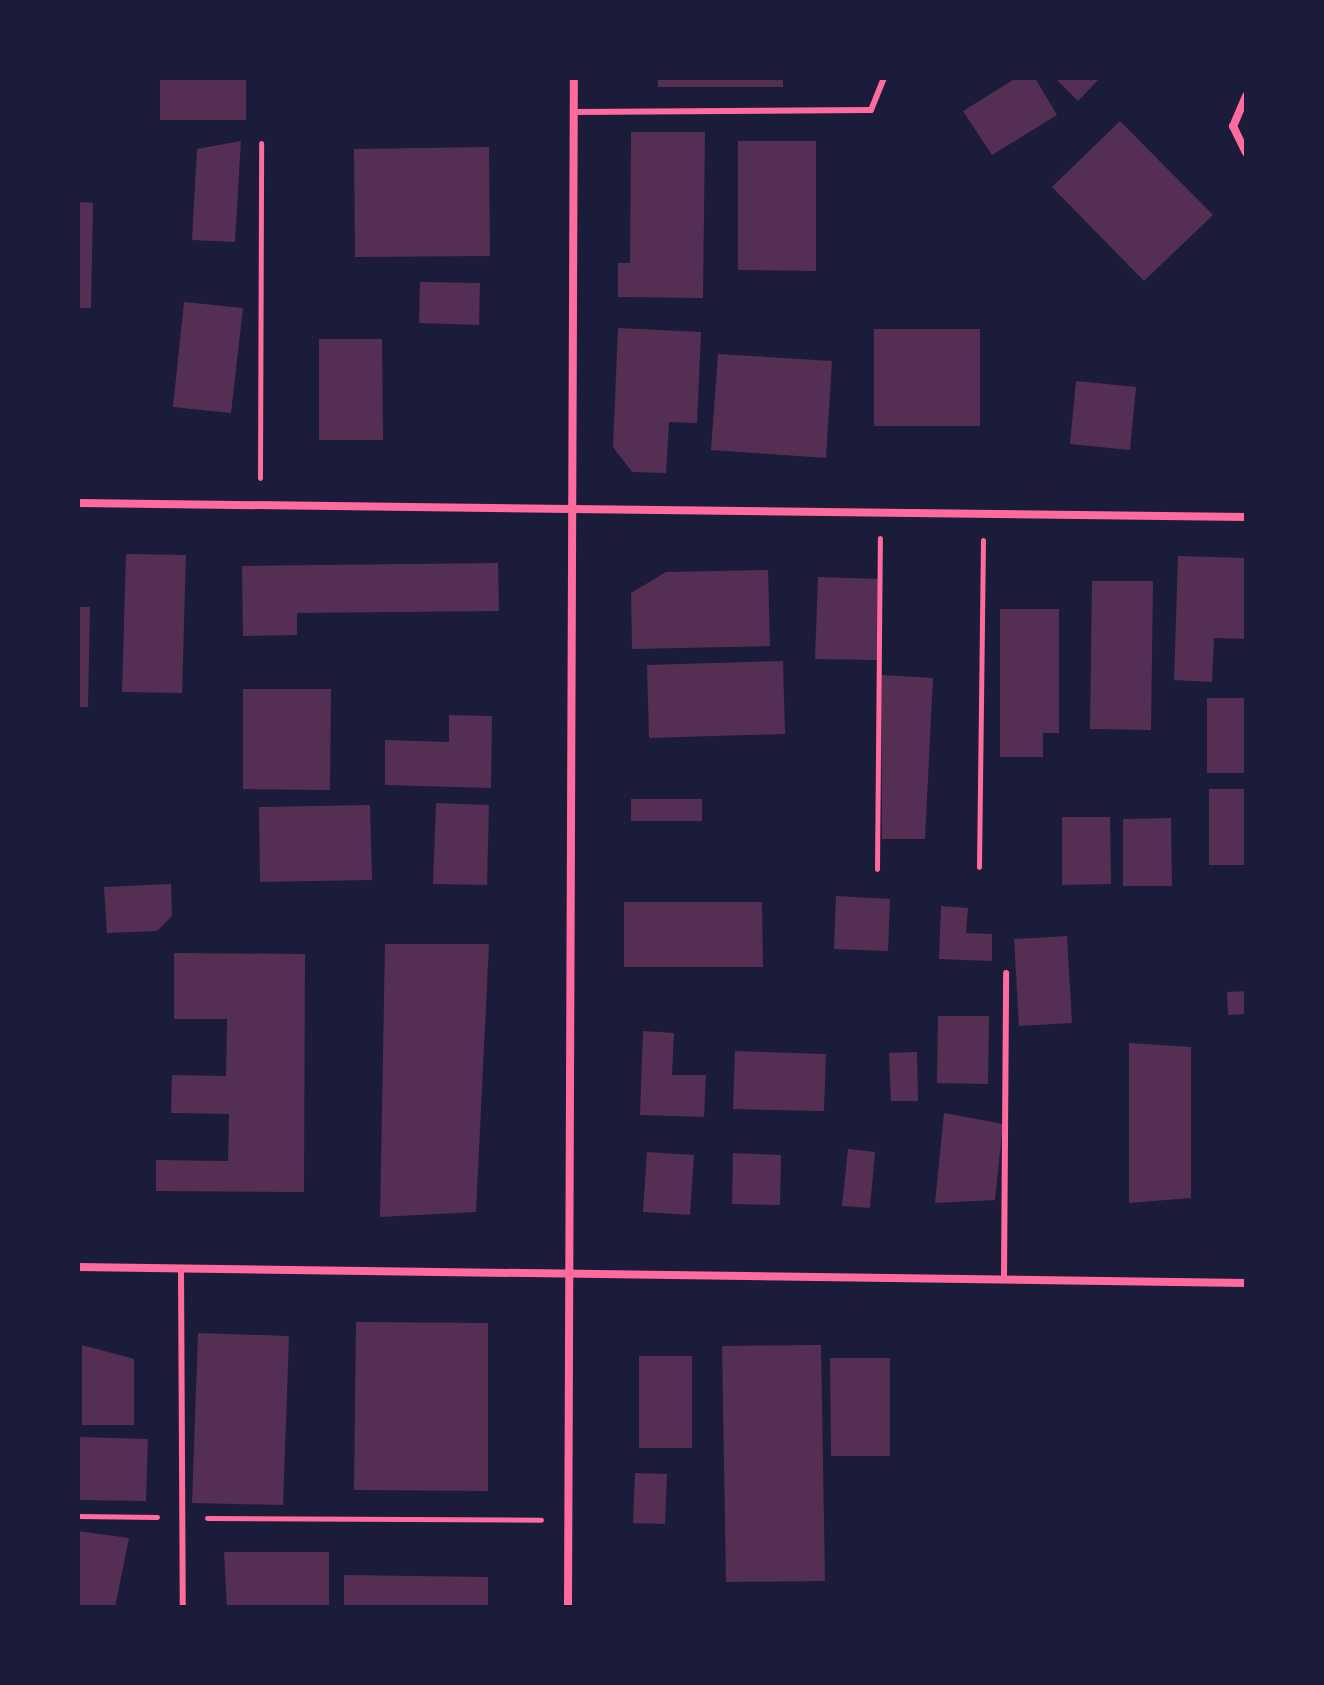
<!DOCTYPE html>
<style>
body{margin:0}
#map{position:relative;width:1324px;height:1685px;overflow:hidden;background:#1b1b3a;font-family:Figtree,sans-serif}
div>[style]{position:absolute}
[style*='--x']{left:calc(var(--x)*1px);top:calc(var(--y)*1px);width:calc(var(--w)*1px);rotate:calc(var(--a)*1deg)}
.building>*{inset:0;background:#542f53}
.path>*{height:5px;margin:-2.5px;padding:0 2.5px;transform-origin:2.5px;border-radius:2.5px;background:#ff6b9d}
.service>*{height:6px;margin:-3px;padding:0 3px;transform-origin:3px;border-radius:3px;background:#ff6b9d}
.minor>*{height:8px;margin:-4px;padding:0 4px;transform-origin:4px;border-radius:4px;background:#ff6b9d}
span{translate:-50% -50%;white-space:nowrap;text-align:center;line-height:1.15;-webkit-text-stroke:8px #1b1b3a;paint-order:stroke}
.frame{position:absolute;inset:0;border:80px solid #1b1b3a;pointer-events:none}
</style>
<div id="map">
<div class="building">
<div style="clip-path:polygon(160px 78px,246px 78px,246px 120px,160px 120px)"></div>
<div style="clip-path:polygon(658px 78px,783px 78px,783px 87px,658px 87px)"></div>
<div style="clip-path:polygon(1016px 78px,1035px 78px,1057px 115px,992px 155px,963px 111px)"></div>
<div style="clip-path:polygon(1055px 78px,1100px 78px,1078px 101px)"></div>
<div style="clip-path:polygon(1120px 121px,1213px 215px,1144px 281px,1052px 187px)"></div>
<div style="clip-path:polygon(631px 132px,705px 132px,703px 298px,618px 297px,618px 263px,630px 263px)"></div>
<div style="clip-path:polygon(241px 141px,235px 242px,192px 240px,197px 149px)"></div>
<div style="clip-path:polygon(738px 141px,816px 141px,816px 271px,738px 270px)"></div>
<div style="clip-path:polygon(489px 147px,490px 256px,355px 257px,354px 149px)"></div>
<div style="clip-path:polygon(78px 202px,93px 203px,91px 308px,78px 308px)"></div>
<div style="clip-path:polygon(420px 282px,480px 283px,479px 325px,419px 323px)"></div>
<div style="clip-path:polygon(184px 302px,243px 308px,231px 413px,173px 407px)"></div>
<div style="clip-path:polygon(618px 328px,701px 332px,697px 423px,669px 422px,666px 473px,632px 472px,613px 447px)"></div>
<div style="clip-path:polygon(874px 329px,980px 329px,980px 426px,874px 426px)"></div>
<div style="clip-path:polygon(319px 339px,382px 339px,383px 440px,319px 440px)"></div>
<div style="clip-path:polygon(718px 354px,832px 361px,826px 458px,711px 450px)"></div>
<div style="clip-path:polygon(1076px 381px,1136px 387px,1130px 450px,1070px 444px)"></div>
<div style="clip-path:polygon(126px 554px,186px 555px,182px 693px,122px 692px)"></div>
<div style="clip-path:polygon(1178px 556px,1246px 558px,1246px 639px,1214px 638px,1212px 682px,1174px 680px)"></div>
<div style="clip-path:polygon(498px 563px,499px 611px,297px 613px,297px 635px,243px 636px,242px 566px)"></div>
<div style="clip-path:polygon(768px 570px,770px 646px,632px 649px,631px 593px,666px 572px)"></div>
<div style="clip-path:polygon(818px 577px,880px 579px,877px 660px,815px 659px)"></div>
<div style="clip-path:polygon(1092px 581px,1153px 581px,1151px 730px,1090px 729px)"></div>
<div style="clip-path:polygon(78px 607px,90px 607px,88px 707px,78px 707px)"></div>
<div style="clip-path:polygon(1000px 609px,1059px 609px,1059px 733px,1043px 733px,1043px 757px,1000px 757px)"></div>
<div style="clip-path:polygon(783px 661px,785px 734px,649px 738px,647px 665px)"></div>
<div style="clip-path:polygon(881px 675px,933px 678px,925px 839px,882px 839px)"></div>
<div style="clip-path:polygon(243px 689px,331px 689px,330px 790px,243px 789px)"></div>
<div style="clip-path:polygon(1207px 698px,1246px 698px,1246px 773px,1207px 773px)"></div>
<div style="clip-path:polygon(449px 715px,492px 716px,491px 788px,385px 785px,385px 740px,449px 742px)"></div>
<div style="clip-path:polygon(1209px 789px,1246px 789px,1246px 865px,1209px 865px)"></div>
<div style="clip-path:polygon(631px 799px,702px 799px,702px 821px,631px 821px)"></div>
<div style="clip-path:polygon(436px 803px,489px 805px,487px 885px,433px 884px)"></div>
<div style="clip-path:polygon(370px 805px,372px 880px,260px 882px,259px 807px)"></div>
<div style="clip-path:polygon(1062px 817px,1110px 817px,1111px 884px,1062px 885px)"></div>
<div style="clip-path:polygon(1171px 818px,1172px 886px,1123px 886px,1123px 819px)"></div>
<div style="clip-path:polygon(171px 884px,172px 916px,157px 931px,107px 933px,104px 887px)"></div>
<div style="clip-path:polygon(836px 896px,890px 899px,888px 951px,834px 949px)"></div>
<div style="clip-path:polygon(624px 902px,762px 902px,763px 967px,624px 967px)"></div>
<div style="clip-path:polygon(941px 906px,968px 908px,966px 933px,992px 934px,992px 961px,939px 959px)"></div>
<div style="clip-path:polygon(1067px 936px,1072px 1023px,1019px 1026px,1014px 939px)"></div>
<div style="clip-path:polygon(385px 944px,489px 944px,476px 1212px,380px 1217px)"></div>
<div style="clip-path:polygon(174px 953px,305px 954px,304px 1192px,156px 1191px,156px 1160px,228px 1161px,229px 1114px,171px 1113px,172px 1075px,226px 1076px,227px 1019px,174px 1019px)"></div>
<div style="clip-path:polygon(1246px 991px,1246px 1014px,1228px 1015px,1227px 992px)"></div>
<div style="clip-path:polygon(938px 1016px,989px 1016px,988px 1084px,937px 1083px)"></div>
<div style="clip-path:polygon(643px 1031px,674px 1033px,672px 1075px,706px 1075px,704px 1117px,640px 1115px)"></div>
<div style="clip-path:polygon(1129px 1043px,1191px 1047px,1191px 1198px,1129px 1203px)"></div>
<div style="clip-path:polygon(735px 1051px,826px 1054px,824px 1111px,733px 1109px)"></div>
<div style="clip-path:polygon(917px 1052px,918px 1101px,891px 1101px,889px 1053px)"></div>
<div style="clip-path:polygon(944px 1113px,1003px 1124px,995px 1200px,935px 1203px)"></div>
<div style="clip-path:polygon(848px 1149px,875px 1152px,870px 1208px,842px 1206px)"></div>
<div style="clip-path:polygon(647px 1152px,694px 1155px,690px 1215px,643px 1212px)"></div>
<div style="clip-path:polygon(733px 1153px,781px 1155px,780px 1205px,732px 1204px)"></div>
<div style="clip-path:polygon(356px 1322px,488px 1323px,488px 1491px,354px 1490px)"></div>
<div style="clip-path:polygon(198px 1333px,289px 1336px,283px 1505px,192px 1503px)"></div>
<div style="clip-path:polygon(82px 1345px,134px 1359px,134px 1425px,82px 1425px)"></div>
<div style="clip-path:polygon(821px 1345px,825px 1581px,726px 1582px,722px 1346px)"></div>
<div style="clip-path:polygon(639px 1356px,692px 1356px,692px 1448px,639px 1448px)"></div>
<div style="clip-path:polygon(830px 1358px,890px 1358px,890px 1456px,831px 1456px)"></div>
<div style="clip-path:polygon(78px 1437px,148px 1439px,146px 1501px,78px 1500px)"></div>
<div style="clip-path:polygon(635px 1473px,667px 1474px,665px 1524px,633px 1523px)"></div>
<div style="clip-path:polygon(78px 1531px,129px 1538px,115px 1607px,78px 1607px)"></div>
<div style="clip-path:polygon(224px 1552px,329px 1552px,329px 1607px,227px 1607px)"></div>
<div style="clip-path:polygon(344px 1575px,488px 1577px,488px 1607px,344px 1607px)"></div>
</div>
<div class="path">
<div style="--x:260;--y:478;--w:335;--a:-89.8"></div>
<div style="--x:979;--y:867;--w:327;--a:-89.3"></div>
<div style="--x:877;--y:869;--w:331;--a:-89.5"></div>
<div style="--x:78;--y:1516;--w:79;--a:0.7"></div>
<div style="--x:207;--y:1518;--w:334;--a:0.3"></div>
</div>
<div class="service">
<div style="--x:574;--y:112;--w:297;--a:-0.4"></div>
<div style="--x:871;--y:110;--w:35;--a:-68"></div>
<div style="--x:181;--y:1268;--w:339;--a:89.7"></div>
<div style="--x:1004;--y:1280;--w:307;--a:-89.6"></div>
</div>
<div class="minor">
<div style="--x:1246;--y:96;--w:33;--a:113"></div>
<div style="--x:1233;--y:126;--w:30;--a:64"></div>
<div style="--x:78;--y:503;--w:1168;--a:0.69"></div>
<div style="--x:78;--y:1267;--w:1168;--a:0.78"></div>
<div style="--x:568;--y:1607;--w:1529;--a:-89.78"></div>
</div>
<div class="frame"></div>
</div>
